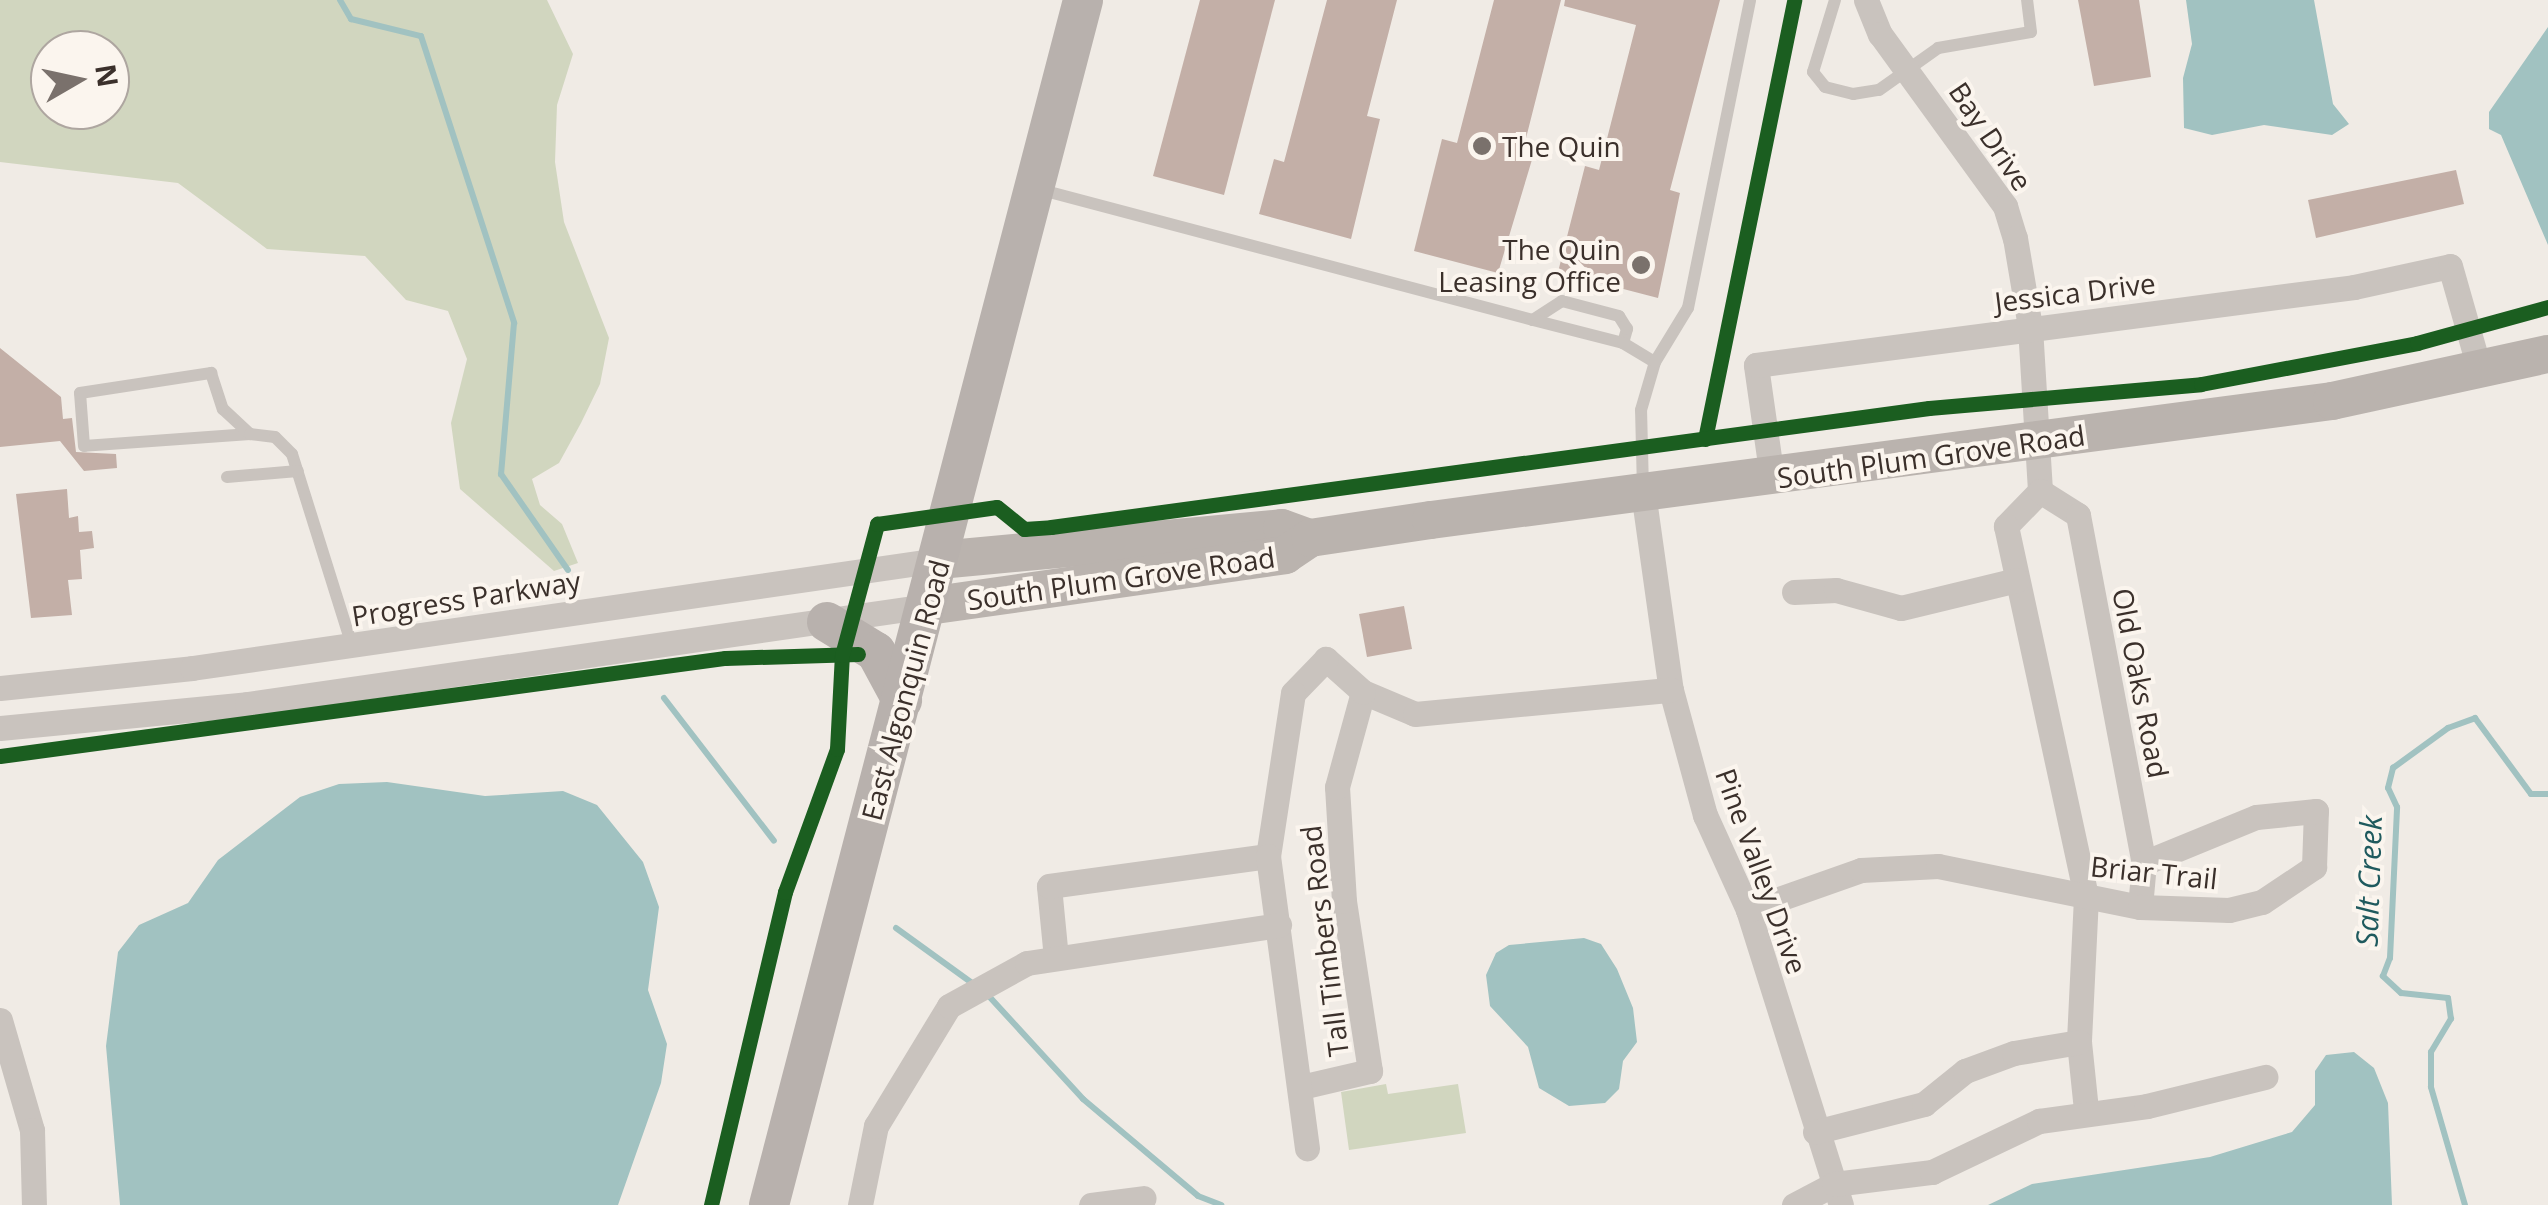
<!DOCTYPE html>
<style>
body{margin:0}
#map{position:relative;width:2548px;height:1205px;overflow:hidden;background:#f0ebe5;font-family:"Open Sans",sans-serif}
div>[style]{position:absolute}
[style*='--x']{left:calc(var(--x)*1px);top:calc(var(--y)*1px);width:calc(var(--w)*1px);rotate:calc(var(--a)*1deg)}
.green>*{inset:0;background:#d1d6bf}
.water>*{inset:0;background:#a1c2c1}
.stream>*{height:6px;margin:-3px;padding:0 3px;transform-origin:3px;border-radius:3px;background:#a1c2c1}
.building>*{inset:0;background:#c3afa7}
.lane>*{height:12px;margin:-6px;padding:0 6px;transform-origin:6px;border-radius:6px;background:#c9c3be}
.street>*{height:25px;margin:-12.5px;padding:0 12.5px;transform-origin:12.5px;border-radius:12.5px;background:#c9c3be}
.secondary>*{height:38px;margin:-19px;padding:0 19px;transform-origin:19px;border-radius:19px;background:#bab3ae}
.primary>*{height:40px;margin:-20px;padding:0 20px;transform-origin:20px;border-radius:20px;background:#b8b1ad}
.cycleway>*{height:15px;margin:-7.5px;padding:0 7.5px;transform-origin:7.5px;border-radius:7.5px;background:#1b5e20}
.dots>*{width:28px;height:28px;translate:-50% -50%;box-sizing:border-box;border:5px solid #fbf5ee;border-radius:50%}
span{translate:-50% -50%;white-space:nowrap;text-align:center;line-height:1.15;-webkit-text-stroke:8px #fbf5ee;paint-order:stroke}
.street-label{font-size:28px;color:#3b302b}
.poi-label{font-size:28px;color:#3b302b}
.left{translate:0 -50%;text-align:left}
.right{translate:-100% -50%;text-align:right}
.water-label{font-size:30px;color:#1f5a5e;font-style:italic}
.north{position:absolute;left:30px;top:30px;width:100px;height:100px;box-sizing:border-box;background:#fbf5ee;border:2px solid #aea6a0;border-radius:50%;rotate:81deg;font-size:28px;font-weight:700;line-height:40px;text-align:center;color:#3b302b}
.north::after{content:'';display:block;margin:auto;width:35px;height:45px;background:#7a716c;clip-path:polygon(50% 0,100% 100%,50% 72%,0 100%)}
</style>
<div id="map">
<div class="green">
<div style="clip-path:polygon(evenodd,0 0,547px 0,573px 54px,557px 105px,555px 162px,564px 222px,609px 338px,600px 384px,581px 423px,559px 463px,532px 479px,540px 505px,562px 524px,578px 563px,554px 571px,460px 489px,451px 423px,467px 359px,448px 311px,406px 300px,365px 256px,267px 249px,178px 183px,0 162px,0 0,110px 50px,110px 110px,50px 110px,50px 50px,110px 50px)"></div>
<div style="clip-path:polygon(1386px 1084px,1388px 1094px,1458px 1084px,1466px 1133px,1349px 1150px,1341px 1092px)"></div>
</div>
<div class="water">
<div style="clip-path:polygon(2186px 0,2314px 0,2333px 104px,2349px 124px,2332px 135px,2264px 125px,2212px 135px,2184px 128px,2183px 78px,2192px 44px)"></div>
<div style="clip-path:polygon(2548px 27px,2548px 245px,2501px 135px,2489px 129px,2489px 112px)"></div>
<div style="clip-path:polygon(387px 782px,485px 796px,563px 791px,597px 805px,643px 862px,659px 907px,648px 990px,667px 1044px,661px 1083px,618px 1205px,120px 1205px,106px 1046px,118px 952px,139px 925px,188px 903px,218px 860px,300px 797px,339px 784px)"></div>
<div style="clip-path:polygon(1584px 938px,1601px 944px,1617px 969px,1633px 1008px,1637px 1042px,1623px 1061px,1619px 1089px,1605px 1103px,1569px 1106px,1539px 1088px,1528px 1047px,1490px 1006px,1486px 975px,1496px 953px,1509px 945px)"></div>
<div style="clip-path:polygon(2354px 1052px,2374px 1068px,2388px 1103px,2392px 1205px,1988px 1205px,2032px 1184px,2210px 1157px,2292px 1132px,2315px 1105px,2315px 1071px,2326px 1055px)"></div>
</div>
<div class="stream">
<div style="--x:340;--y:0;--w:22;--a:60"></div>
<div style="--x:351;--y:19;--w:72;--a:13.7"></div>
<div style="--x:421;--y:36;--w:302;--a:72"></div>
<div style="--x:514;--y:323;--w:152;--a:94.9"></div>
<div style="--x:501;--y:474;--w:117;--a:55.1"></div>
<div style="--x:664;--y:698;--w:180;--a:52.4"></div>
<div style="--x:896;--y:928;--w:99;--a:35.9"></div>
<div style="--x:986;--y:993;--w:144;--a:47.5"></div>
<div style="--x:1083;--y:1099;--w:150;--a:40.1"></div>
<div style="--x:1198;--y:1196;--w:25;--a:21"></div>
<div style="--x:2465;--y:1205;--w:123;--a:-106.1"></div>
<div style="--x:2431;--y:1087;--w:35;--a:-90"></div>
<div style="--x:2431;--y:1052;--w:39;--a:-59"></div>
<div style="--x:2451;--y:1019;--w:21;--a:-98"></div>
<div style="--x:2448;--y:998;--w:47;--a:-173.9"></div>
<div style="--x:2401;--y:993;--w:25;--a:-137"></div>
<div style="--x:2383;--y:976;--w:19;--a:-69"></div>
<div style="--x:2390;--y:958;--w:151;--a:-87.3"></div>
<div style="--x:2397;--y:807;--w:21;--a:-115"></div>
<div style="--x:2388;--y:788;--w:21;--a:-76"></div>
<div style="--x:2393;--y:768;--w:68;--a:-36"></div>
<div style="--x:2448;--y:728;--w:29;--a:-20"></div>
<div style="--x:2475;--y:718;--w:94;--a:53.6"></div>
<div style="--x:2531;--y:794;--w:17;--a:0"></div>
</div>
<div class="building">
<div style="clip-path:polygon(1200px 0,1275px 0,1224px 195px,1153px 176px)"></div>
<div style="clip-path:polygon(1327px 0,1397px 0,1367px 116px,1380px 119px,1351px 239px,1259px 214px,1274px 159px,1284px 162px)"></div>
<div style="clip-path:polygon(1494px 0,1561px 0,1523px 150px,1534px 153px,1498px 273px,1414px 251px,1442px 139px,1457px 143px)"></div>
<div style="clip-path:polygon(1565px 0,1720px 0,1670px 190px,1680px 193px,1658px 298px,1558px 272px,1585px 166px,1599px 170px,1636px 25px,1564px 6px)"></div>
<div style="clip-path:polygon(2078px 0,2139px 0,2151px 77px,2094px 86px)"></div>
<div style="clip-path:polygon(2456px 170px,2464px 204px,2316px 238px,2308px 200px)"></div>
<div style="clip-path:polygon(0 348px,61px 397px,63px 419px,72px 418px,76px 452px,116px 454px,117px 468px,84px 471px,60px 441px,0 447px)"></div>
<div style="clip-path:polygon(67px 489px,69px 518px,78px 516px,79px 532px,92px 531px,94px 548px,80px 550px,82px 579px,68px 580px,72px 615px,31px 618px,16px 494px)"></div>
<div style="clip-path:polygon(1404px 606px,1412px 649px,1367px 657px,1359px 614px)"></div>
</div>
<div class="lane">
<div style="--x:1835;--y:0;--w:75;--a:107"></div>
<div style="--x:1813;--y:72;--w:19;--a:51"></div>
<div style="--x:1825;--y:87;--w:29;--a:14"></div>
<div style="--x:1853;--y:94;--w:26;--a:-9"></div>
<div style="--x:1879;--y:90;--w:72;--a:-35.4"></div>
<div style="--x:1938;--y:48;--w:94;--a:-9.8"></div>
<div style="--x:2031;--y:32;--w:32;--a:-97"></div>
<div style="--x:1038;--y:189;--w:512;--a:14.82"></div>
<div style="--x:1623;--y:343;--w:15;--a:-74"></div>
<div style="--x:1627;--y:329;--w:15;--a:-122"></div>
<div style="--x:1619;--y:316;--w:59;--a:-165.3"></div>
<div style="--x:1562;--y:301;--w:35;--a:147"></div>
<div style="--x:1533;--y:320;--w:93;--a:14.3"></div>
<div style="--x:1623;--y:343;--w:37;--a:31"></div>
<div style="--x:250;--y:434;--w:166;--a:175.9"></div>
<div style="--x:84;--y:446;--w:53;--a:-94.3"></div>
<div style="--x:80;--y:393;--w:133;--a:-8.7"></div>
<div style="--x:211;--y:373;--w:38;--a:72"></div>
<div style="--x:223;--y:409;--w:37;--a:43"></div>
<div style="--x:250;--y:434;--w:25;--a:7"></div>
<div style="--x:275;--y:437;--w:24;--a:45"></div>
<div style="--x:292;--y:454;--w:200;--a:72.6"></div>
<div style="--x:227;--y:477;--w:71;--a:-4.8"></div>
<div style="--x:1643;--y:490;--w:80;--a:-91.4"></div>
<div style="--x:1641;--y:410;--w:50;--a:-73.7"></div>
<div style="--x:1655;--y:362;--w:63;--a:-58.6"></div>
<div style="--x:1688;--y:308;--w:314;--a:-78.6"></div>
</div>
<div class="street">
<div style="--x:1866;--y:0;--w:37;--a:68"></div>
<div style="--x:1880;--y:34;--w:213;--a:54"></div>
<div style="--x:2005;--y:206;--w:34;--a:73"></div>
<div style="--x:2015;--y:238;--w:90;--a:80.4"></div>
<div style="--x:2030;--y:327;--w:164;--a:86.5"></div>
<div style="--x:2040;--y:491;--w:49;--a:134.2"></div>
<div style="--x:2006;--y:526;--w:380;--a:77.8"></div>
<div style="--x:2086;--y:897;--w:145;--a:92.8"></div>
<div style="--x:2079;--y:1042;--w:68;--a:84.1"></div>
<div style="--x:1772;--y:478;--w:114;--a:-98.1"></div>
<div style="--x:1756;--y:365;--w:603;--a:-7.43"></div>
<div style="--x:2354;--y:287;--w:98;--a:-12.3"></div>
<div style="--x:2450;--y:266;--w:109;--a:74.1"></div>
<div style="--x:2040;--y:491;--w:45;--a:32.3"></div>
<div style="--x:2078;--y:515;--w:354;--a:79.3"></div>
<div style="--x:2144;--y:863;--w:44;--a:95.2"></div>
<div style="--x:1643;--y:492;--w:200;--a:82"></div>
<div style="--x:1671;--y:690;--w:130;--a:74.8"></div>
<div style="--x:1705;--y:815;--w:104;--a:65.6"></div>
<div style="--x:1748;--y:910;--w:309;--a:72.5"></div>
<div style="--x:1794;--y:592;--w:42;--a:-2.7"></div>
<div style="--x:1836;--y:590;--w:67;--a:15.5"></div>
<div style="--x:1901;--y:608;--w:119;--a:-13.6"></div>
<div style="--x:0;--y:688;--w:193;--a:-5.9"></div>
<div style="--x:192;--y:668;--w:755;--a:-8.23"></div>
<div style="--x:1363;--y:692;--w:56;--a:22.9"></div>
<div style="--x:1415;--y:714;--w:257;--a:-5.4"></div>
<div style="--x:0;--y:728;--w:248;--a:-5.5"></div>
<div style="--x:247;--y:704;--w:688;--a:-8.19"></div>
<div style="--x:1748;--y:910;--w:120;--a:-19.5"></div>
<div style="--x:1861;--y:870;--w:77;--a:-3"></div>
<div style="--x:1938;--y:866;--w:206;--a:11.5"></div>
<div style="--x:2140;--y:907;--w:89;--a:1.9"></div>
<div style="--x:2229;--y:910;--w:34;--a:-14"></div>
<div style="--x:2262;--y:902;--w:63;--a:-33.9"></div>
<div style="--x:2314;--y:867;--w:56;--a:-88"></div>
<div style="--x:2316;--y:811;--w:60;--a:174.3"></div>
<div style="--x:2256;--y:817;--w:121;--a:157.7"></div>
<div style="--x:1056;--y:958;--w:72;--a:-95.6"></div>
<div style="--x:1049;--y:886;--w:221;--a:-7.8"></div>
<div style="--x:0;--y:1020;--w:115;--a:73.8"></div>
<div style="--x:32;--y:1130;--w:75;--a:88.5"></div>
<div style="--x:1301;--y:1087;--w:71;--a:-13.1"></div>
<div style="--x:1370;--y:1071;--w:172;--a:-98.7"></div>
<div style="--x:1344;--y:901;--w:114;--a:-93.5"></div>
<div style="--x:1337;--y:787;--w:98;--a:-74.7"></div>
<div style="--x:1363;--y:692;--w:50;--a:-138.3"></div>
<div style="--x:1326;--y:659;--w:47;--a:134.1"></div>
<div style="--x:1293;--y:693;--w:165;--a:98.7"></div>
<div style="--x:1268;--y:856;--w:295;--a:82.4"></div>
<div style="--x:1815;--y:1132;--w:113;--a:-14.4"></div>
<div style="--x:1924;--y:1104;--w:53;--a:-38.8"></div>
<div style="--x:1965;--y:1071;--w:52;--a:-20.2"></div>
<div style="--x:2014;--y:1053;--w:66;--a:-9.6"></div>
<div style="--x:860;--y:1205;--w:81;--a:-78.6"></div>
<div style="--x:876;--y:1126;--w:140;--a:-58.7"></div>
<div style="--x:949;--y:1006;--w:89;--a:-28.9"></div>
<div style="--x:1027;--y:963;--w:255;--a:-8.6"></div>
<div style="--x:1091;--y:1205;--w:53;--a:-7.5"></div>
<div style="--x:1794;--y:1205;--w:45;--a:-27.7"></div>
<div style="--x:1834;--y:1184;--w:99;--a:-7"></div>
<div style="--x:1932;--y:1172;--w:119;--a:-25.5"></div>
<div style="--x:2039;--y:1121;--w:109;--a:-7.9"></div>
<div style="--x:2147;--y:1106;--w:122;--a:-13.8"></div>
</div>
<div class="secondary">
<div style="--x:939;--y:560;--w:344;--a:-5.3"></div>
<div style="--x:1282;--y:528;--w:30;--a:20"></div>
<div style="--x:928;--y:606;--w:361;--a:-8.1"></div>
<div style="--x:1285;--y:555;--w:30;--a:-34"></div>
<div style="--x:1310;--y:538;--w:122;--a:-8.5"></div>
<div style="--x:1431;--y:520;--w:909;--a:-7.52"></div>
<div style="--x:2332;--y:401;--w:221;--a:-12.3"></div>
</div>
<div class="primary">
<div style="--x:827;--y:622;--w:57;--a:31.5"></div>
<div style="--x:876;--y:652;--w:55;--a:61.6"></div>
<div style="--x:769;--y:1205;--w:1245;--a:-75.39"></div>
</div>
<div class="cycleway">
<div style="--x:1705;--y:439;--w:448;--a:-78.5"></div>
<div style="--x:0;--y:756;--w:732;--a:-7.7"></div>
<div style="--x:725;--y:658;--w:133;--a:-1.7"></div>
<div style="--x:711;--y:1205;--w:322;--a:-76.7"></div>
<div style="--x:785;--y:892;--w:152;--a:-70"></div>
<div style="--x:837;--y:749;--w:94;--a:-87"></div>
<div style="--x:842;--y:655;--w:136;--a:-75"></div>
<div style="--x:877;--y:524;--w:121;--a:-8.1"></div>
<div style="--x:997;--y:507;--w:35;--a:39"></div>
<div style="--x:1024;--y:529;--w:27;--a:-4"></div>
<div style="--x:1051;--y:527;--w:886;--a:-7.72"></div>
<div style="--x:1929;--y:408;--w:273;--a:-5"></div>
<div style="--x:2201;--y:384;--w:220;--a:-10.7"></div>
<div style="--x:2417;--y:343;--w:136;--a:-15.4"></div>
</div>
<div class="dots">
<div style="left:1482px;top:146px;background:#7a716c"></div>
<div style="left:1641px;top:265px;background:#7a716c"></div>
</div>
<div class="street-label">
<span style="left:1991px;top:136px;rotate:56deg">Bay Drive</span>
<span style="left:2075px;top:292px;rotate:-7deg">Jessica Drive</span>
<span style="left:1931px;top:456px;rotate:-8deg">South Plum Grove Road</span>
<span style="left:1121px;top:578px;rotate:-8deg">South Plum Grove Road</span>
<span style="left:466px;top:598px;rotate:-9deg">Progress Parkway</span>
<span style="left:2141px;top:683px;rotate:79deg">Old Oaks Road</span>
<span style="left:905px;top:690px;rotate:-75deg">East Algonquin Road</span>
<span style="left:1762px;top:871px;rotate:70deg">Pine Valley Drive</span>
<span style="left:2154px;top:872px;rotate:6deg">Briar Trail</span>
<span style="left:1324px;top:941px;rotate:-97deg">Tall Timbers Road</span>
</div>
<div class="poi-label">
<span class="left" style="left:1502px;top:146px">The Quin</span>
<span class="right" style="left:1621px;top:265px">The Quin<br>Leasing Office</span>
</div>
<div class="water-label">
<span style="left:2369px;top:881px;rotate:-88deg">Salt Creek</span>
</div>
<div class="north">N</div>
</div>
